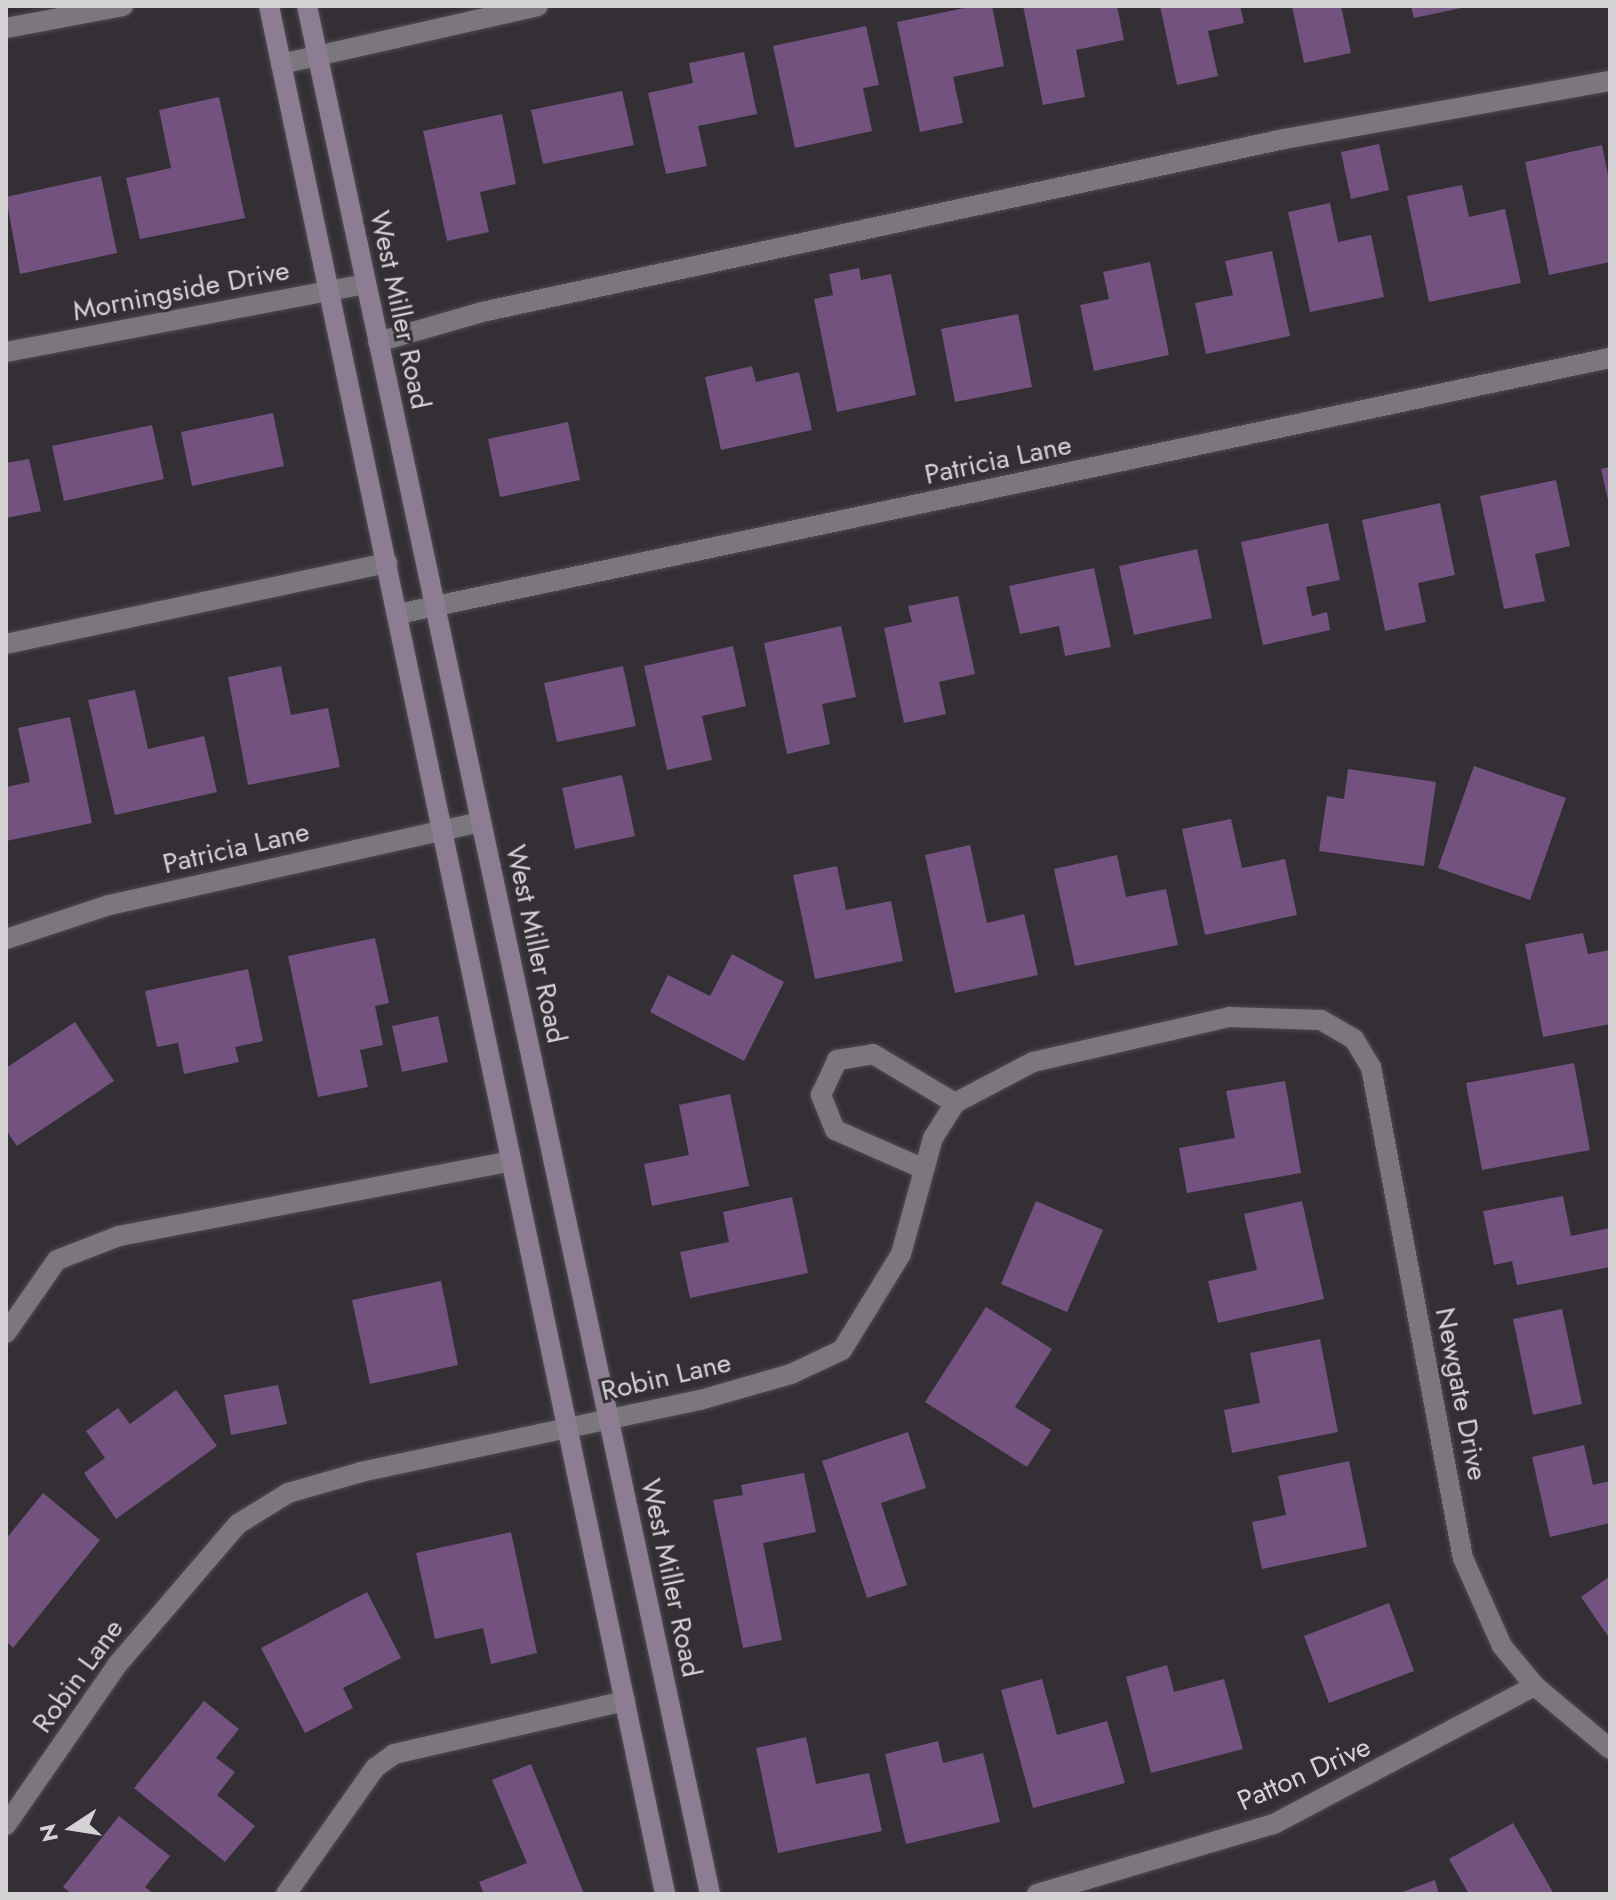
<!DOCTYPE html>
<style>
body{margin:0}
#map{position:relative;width:1616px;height:1900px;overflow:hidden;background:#332f35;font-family:Jost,sans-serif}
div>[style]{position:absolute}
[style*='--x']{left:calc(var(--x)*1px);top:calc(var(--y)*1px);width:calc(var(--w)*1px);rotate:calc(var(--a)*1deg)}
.building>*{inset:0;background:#735280}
.roads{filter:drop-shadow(0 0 2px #4f4b51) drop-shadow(0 0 2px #4f4b51)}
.service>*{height:20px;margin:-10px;padding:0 10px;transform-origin:10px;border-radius:10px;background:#7c777e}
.minor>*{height:20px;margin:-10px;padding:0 10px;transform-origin:10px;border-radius:10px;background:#7c777e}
.tertiary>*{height:20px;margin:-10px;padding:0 10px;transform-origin:10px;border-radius:10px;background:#7c777e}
.secondary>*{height:20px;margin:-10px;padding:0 10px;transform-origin:10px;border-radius:10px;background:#8d7d93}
span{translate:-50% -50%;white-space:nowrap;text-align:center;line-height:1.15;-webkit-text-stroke:6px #332f35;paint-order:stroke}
.street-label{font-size:28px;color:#d5d2d6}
.frame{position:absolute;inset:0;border:8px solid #d5d2d6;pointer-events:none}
.north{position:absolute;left:32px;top:1788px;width:80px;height:80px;-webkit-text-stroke:6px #332f35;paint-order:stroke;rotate:258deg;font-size:22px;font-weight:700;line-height:32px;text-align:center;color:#d5d2d6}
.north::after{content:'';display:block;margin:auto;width:28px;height:36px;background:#d5d2d6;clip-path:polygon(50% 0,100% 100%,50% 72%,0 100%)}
</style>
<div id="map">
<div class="building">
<div style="clip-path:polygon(974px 6px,992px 6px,1004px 66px,953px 77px,963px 123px,920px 132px,897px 22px)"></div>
<div style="clip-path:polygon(1023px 6px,1117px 6px,1124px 40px,1076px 50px,1085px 97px,1043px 105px)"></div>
<div style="clip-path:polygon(1160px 6px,1240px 6px,1244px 23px,1208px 31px,1218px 76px,1177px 85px)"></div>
<div style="clip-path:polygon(1292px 6px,1341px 6px,1351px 53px,1304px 63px)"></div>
<div style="clip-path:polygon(1411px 6px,1466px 6px,1466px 7px,1414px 18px)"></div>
<div style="clip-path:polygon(866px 26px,879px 85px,863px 88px,872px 131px,795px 148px,773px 46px)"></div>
<div style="clip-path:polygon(744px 52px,757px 114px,698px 126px,707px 166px,666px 174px,648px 93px,693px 83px,689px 63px)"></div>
<div style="clip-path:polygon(622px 91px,634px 145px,543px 164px,531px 110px)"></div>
<div style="clip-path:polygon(219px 97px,245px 218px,140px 239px,126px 178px,171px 168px,159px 110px)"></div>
<div style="clip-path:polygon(502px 114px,516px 184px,480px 192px,489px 232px,447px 241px,423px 131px)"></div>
<div style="clip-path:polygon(1379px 144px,1389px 190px,1351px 199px,1341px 152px)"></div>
<div style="clip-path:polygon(1602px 145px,1610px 185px,1610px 262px,1549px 275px,1525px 162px)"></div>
<div style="clip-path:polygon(101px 176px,117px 253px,20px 274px,6px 197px)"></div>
<div style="clip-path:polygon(1462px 185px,1469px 217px,1505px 209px,1521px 283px,1429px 302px,1407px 196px)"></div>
<div style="clip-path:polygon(1330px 203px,1338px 242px,1371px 235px,1384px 297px,1310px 312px,1288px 212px)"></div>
<div style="clip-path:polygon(1272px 251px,1290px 336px,1206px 354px,1195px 303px,1233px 295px,1225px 261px)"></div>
<div style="clip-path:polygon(1150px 262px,1169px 355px,1094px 371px,1080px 305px,1109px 299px,1103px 272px)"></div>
<div style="clip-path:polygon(859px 268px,861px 280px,891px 274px,916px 395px,837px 412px,814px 299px,833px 295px,829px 274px)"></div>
<div style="clip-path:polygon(1018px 314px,1032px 387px,955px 402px,941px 329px)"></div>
<div style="clip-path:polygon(752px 366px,756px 382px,799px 372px,812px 430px,721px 450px,705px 377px)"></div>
<div style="clip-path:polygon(273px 413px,284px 466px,192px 486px,181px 432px)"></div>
<div style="clip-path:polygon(568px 422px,580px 480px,500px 497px,488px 439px)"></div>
<div style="clip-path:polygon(152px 425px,164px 479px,64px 501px,52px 446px)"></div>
<div style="clip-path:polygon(29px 459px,41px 511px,6px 518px,6px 463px)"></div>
<div style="clip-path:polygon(1610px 467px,1610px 505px,1609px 505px,1601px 469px)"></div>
<div style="clip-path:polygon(1556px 480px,1570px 546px,1535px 554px,1545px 601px,1504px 609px,1480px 496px)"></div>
<div style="clip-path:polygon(1440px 503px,1455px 575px,1418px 583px,1426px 622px,1385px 631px,1362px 520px)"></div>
<div style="clip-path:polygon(1328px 523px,1340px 580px,1306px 587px,1312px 616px,1327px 612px,1330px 630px,1263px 645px,1241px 542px)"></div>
<div style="clip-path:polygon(1197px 549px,1212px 618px,1134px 635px,1119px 566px)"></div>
<div style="clip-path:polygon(1094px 568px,1111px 647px,1065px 656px,1059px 626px,1020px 634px,1009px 586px)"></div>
<div style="clip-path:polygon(958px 596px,975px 674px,939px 682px,946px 714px,904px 723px,884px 628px,912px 622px,908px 606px)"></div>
<div style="clip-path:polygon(841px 626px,856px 697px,822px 704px,830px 744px,787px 754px,764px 643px)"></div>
<div style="clip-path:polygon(733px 646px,746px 706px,702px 716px,712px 760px,667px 770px,644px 666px)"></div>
<div style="clip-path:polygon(281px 666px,291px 715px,328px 708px,340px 767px,248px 785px,228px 677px)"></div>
<div style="clip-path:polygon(623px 666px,636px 726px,557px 742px,544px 683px)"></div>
<div style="clip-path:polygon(135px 690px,148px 749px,204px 736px,217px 792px,115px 815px,88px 700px)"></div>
<div style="clip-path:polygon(70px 717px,92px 823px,6px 841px,6px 787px,30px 782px,18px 728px)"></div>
<div style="clip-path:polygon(1474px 766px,1566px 798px,1530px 900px,1438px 868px)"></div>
<div style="clip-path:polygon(1348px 769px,1436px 782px,1424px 866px,1319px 851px,1327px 796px,1344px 799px)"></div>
<div style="clip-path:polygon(622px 775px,635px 836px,575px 849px,562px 788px)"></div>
<div style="clip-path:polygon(1231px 819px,1242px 868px,1285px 859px,1297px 915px,1205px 935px,1182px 829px)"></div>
<div style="clip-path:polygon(970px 845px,987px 923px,1024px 914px,1038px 975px,955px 993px,925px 855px)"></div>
<div style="clip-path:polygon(1117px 855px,1126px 897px,1166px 889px,1178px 945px,1075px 966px,1054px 869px)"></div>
<div style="clip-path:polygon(837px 866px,846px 910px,891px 901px,903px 961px,815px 979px,793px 875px)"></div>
<div style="clip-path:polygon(1583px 933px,1588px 954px,1610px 950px,1610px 1024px,1543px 1037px,1525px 944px)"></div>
<div style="clip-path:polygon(375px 938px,389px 1003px,375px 1006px,383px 1045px,360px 1050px,368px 1087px,318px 1097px,288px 956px)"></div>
<div style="clip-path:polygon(732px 954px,784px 982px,744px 1061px,650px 1012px,668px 975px,710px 996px)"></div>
<div style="clip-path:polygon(248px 969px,263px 1041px,235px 1047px,239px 1062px,184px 1074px,178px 1043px,157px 1047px,145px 991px)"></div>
<div style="clip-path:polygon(438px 1016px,448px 1062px,402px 1072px,392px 1026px)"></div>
<div style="clip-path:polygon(75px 1022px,114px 1081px,17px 1146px,6px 1130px,6px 1068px)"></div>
<div style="clip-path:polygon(1574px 1063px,1590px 1150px,1482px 1170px,1466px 1083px)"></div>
<div style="clip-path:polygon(1285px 1081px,1301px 1173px,1187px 1193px,1179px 1148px,1235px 1138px,1226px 1091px)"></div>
<div style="clip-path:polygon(730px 1094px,749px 1186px,652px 1206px,644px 1164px,689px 1155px,679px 1105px)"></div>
<div style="clip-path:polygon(1563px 1196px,1571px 1236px,1610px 1228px,1610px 1267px,1517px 1285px,1512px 1261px,1494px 1265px,1483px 1211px)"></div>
<div style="clip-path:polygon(792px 1197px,808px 1273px,690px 1298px,680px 1252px,729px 1242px,723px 1212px)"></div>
<div style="clip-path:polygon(1036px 1201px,1103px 1230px,1067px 1312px,1001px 1284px)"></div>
<div style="clip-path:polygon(1302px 1201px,1324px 1299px,1218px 1323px,1208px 1281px,1257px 1270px,1244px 1214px)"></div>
<div style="clip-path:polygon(441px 1281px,458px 1365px,370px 1384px,352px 1300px)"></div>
<div style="clip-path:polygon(986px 1307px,1052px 1349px,1015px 1407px,1051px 1430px,1027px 1467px,925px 1402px)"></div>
<div style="clip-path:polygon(1562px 1309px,1582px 1404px,1533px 1415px,1513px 1319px)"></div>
<div style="clip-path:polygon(1320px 1339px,1338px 1432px,1232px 1453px,1224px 1410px,1260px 1403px,1250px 1353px)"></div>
<div style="clip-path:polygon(278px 1385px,287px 1424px,231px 1435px,224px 1395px)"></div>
<div style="clip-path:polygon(176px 1390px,217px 1446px,116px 1519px,84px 1473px,105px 1458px,86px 1431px,118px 1408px,130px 1424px)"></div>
<div style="clip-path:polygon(908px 1432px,926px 1488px,881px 1503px,907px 1585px,867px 1598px,822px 1461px)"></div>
<div style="clip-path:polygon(1584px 1445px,1593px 1485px,1610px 1481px,1610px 1523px,1550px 1537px,1532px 1457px)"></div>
<div style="clip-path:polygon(1349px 1461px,1367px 1547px,1262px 1569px,1252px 1522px,1286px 1515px,1278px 1476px)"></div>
<div style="clip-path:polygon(804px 1473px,816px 1532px,763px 1543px,782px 1640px,743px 1648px,713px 1500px,743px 1495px,741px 1485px)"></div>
<div style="clip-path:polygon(43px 1493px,100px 1540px,13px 1648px,6px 1641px,6px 1539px)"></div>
<div style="clip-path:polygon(511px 1532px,537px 1653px,491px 1664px,483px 1628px,435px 1639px,416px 1553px)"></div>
<div style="clip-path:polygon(1610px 1576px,1610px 1639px,1581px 1597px)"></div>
<div style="clip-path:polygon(367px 1592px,401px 1658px,343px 1688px,353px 1708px,305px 1733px,261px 1648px)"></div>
<div style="clip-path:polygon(1389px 1603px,1414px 1671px,1329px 1703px,1304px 1636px)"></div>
<div style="clip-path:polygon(1167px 1665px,1174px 1692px,1224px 1679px,1243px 1749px,1151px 1773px,1126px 1677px)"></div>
<div style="clip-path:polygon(1042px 1679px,1057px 1735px,1107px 1721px,1125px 1783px,1033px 1808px,1001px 1690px)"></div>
<div style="clip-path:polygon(204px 1701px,239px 1729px,216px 1758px,235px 1772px,217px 1795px,255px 1826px,225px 1862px,134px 1788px)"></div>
<div style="clip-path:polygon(806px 1737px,816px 1784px,869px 1773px,882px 1831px,778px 1853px,756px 1748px)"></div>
<div style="clip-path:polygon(938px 1741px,943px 1763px,983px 1753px,1000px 1822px,906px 1844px,885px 1754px)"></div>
<div style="clip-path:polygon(531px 1764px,584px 1894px,484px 1894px,479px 1882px,527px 1863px,492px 1780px)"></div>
<div style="clip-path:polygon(119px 1816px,170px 1856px,145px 1887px,154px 1894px,72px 1894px,63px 1887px)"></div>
<div style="clip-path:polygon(1513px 1823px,1554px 1894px,1469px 1894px,1449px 1859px)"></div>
<div style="clip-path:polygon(1435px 1880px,1439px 1894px,1397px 1894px)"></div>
</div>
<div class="roads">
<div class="service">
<div style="--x:6;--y:28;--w:119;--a:-10.6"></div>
<div style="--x:378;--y:342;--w:108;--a:-16.1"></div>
<div style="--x:482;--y:312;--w:820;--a:-12.17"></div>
<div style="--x:1284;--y:139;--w:331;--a:-10.1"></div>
<div style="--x:6;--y:644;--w:390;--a:-12"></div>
<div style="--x:924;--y:1169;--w:97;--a:-156.3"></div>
<div style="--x:835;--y:1130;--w:38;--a:-112"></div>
<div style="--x:821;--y:1095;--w:38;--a:-65"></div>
<div style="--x:837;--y:1060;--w:36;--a:-9"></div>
<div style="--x:873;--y:1054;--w:96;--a:30.9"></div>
<div style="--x:6;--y:1333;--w:89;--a:-55.1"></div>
<div style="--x:57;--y:1260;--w:66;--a:-21.2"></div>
<div style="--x:119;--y:1236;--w:399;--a:-10.8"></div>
<div style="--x:286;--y:1894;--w:154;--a:-54.8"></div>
<div style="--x:375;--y:1768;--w:24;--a:-36"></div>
<div style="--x:394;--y:1754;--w:237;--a:-12.9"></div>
</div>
<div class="minor">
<div style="--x:281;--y:64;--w:263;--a:-12.7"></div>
<div style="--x:6;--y:352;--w:366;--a:-10.7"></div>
<div style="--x:6;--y:939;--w:108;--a:-18.3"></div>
<div style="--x:109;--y:905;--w:381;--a:-12.6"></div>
<div style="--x:6;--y:1825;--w:195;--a:-55.2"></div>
<div style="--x:117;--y:1665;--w:186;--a:-49.4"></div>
<div style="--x:238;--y:1524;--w:59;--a:-31.8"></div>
<div style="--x:288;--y:1493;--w:76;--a:-16"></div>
<div style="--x:361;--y:1472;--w:347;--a:-12"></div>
<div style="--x:700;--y:1400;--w:95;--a:-15.9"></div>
<div style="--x:791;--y:1374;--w:56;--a:-25.2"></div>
<div style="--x:842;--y:1350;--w:113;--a:-58.4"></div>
<div style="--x:901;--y:1254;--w:120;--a:-74.6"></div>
<div style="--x:933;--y:1138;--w:41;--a:-57.8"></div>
<div style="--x:955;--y:1103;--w:88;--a:-27.7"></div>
<div style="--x:1033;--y:1062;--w:201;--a:-12.9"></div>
<div style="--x:1229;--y:1017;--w:92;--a:1.9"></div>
<div style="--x:1321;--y:1020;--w:38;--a:30"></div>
<div style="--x:1354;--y:1039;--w:33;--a:59"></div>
<div style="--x:1371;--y:1067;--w:500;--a:79.4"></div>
<div style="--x:1463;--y:1558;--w:96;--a:66.1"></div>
<div style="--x:1502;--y:1646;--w:52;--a:50.5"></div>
<div style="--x:1535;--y:1686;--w:98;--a:40"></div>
<div style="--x:1037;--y:1894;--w:247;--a:-16.5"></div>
<div style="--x:1274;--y:1824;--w:295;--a:-27.9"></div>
</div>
<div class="tertiary">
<div style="--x:398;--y:614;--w:1239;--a:-11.93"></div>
</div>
<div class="secondary">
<div style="--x:269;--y:6;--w:1929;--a:78.15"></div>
<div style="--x:307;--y:6;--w:1931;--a:77.95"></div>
</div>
</div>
<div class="street-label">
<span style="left:181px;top:291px;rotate:-11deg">Morningside Drive</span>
<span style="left:400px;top:310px;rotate:78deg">West Miller Road</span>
<span style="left:998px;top:460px;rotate:-12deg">Patricia Lane</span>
<span style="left:236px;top:848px;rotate:-13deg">Patricia Lane</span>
<span style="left:536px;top:944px;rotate:78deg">West Miller Road</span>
<span style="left:666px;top:1377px;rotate:-13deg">Robin Lane</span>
<span style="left:1461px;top:1394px;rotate:79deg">Newgate Drive</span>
<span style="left:671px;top:1578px;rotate:78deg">West Miller Road</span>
<span style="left:78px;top:1676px;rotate:-54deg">Robin Lane</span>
<span style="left:1304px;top:1774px;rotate:-24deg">Patton Drive</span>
</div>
<div class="frame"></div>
<div class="north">N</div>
</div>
